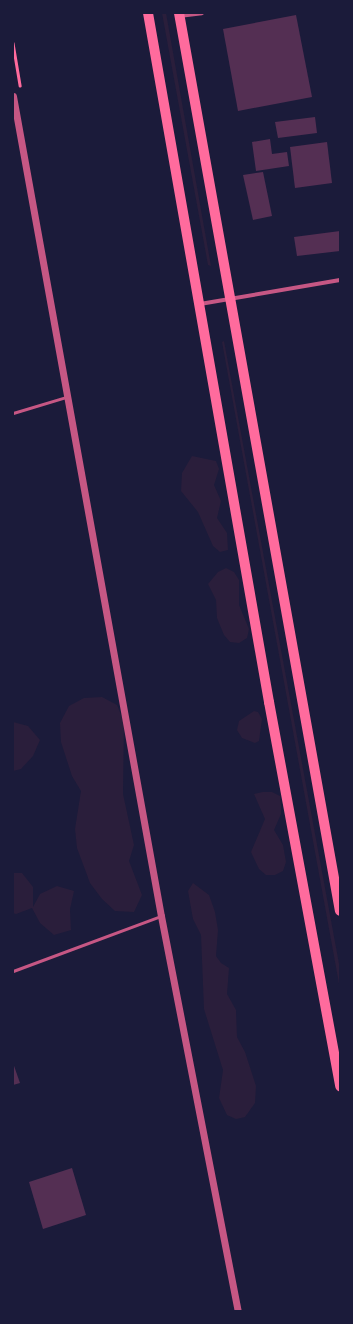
<!DOCTYPE html>
<style>
body{margin:0}
#map{position:relative;width:353px;height:1324px;overflow:hidden;background:#1b1b3a;font-family:"Noto Sans",sans-serif}
div>[style]{position:absolute}
[style*='--x']{left:calc(var(--x)*1px);top:calc(var(--y)*1px);width:calc(var(--w)*1px);rotate:calc(var(--a)*1deg)}
.green>*{inset:0;background:#2a1e3b}
.building>*{inset:0;background:#542f53}
.path>*{height:2.5px;margin:-1.25px;padding:0 1.25px;transform-origin:1.25px;border-radius:1.25px;background:#ff6b9d}
.service>*{height:3px;margin:-1.5px;padding:0 1.5px;transform-origin:1.5px;border-radius:1.5px;background:#c65784}
.minor>*{height:4px;margin:-2px;padding:0 2px;transform-origin:2px;border-radius:2px;background:#c65784}
.tertiary>*{height:7px;margin:-3.5px;padding:0 3.5px;transform-origin:3.5px;border-radius:3.5px;background:#c65784}
.primary>*{height:10px;margin:-5px;padding:0 5px;transform-origin:5px;border-radius:5px;background:#ff6b9d}
span{translate:-50% -50%;white-space:nowrap;text-align:center;line-height:1.15;-webkit-text-stroke:3.5px #1b1b3a;paint-order:stroke}
.frame{position:absolute;inset:0;border:14px solid #1b1b3a;pointer-events:none}
</style>
<div id="map">
<div class="green">
<div style="clip-path:polygon(162px 13px,166px 13px,211px 266px,208px 265px)"></div>
<div style="clip-path:polygon(224px 341px,340px 969px,340px 989px,222px 342px)"></div>
<div style="clip-path:polygon(192px 456px,216px 461px,219px 469px,214px 485px,221px 501px,217px 518px,227px 533px,228px 550px,220px 552px,213px 546px,198px 512px,181px 491px,182px 473px)"></div>
<div style="clip-path:polygon(226px 568px,234px 572px,239px 580px,239px 605px,249px 629px,247px 638px,239px 643px,230px 642px,224px 635px,217px 618px,216px 600px,208px 584px,218px 572px)"></div>
<div style="clip-path:polygon(102px 697px,117px 705px,124px 722px,123px 794px,134px 845px,129px 861px,142px 895px,134px 912px,115px 911px,102px 899px,90px 883px,77px 848px,75px 829px,81px 791px,72px 776px,61px 742px,60px 723px,69px 706px,84px 698px)"></div>
<div style="clip-path:polygon(254px 711px,258px 712px,262px 719px,259px 741px,255px 743px,242px 738px,237px 730px,239px 721px)"></div>
<div style="clip-path:polygon(13px 722px,28px 726px,40px 740px,33px 756px,21px 769px,13px 771px)"></div>
<div style="clip-path:polygon(263px 792px,272px 792px,280px 796px,281px 805px,281px 814px,274px 830px,283px 845px,286px 862px,283px 871px,275px 875px,266px 875px,259px 869px,251px 852px,265px 819px,254px 794px)"></div>
<div style="clip-path:polygon(13px 873px,22px 873px,33px 887px,33px 907px,40px 894px,57px 886px,74px 891px,70px 909px,71px 930px,54px 935px,40px 923px,32px 908px,16px 914px,13px 913px)"></div>
<div style="clip-path:polygon(193px 883px,209px 895px,215px 912px,218px 930px,216px 956px,221px 963px,229px 968px,227px 994px,236px 1010px,237px 1037px,245px 1052px,256px 1086px,255px 1103px,245px 1117px,236px 1119px,227px 1115px,219px 1098px,223px 1070px,204px 1009px,201px 935px,193px 919px,188px 891px)"></div>
</div>
<div class="building">
<div style="clip-path:polygon(296px 15px,312px 97px,238px 111px,223px 29px)"></div>
<div style="clip-path:polygon(315px 117px,317px 133px,278px 138px,275px 122px)"></div>
<div style="clip-path:polygon(270px 139px,272px 154px,287px 152px,289px 166px,256px 171px,252px 142px)"></div>
<div style="clip-path:polygon(327px 142px,332px 183px,295px 188px,290px 147px)"></div>
<div style="clip-path:polygon(263px 172px,272px 216px,253px 220px,243px 175px)"></div>
<div style="clip-path:polygon(340px 231px,340px 251px,297px 256px,294px 237px)"></div>
<div style="clip-path:polygon(13px 1063px,20px 1083px,13px 1085px)"></div>
<div style="clip-path:polygon(72px 1168px,86px 1215px,43px 1229px,29px 1182px)"></div>
</div>
<div class="path">
<div style="--x:13;--y:43;--w:43;--a:80.5"></div>
</div>
<div class="service">
<div style="--x:13;--y:413;--w:55;--a:-16.8"></div>
<div style="--x:13;--y:971;--w:158;--a:-20.4"></div>
</div>
<div class="minor">
<div style="--x:179;--y:16;--w:23;--a:-7"></div>
<div style="--x:200;--y:304;--w:142;--a:-9.7"></div>
</div>
<div class="tertiary">
<div style="--x:13;--y:96;--w:833;--a:79.77"></div>
<div style="--x:161;--y:916;--w:402;--a:79"></div>
</div>
<div class="primary">
<div style="--x:148;--y:13;--w:700;--a:80.04"></div>
<div style="--x:269;--y:702;--w:391;--a:79.5"></div>
<div style="--x:179;--y:13;--w:912;--a:79.84"></div>
</div>
<div class="frame"></div>
</div>
